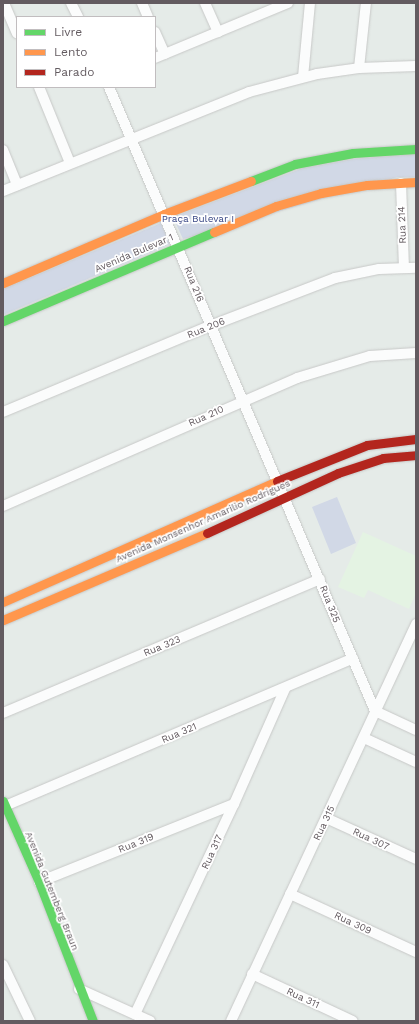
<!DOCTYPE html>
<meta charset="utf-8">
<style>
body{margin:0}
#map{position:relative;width:419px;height:1024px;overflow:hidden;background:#e5ebe8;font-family:"Work Sans",sans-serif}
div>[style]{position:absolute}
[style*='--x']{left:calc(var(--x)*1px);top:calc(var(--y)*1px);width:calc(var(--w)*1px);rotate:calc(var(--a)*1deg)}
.medical>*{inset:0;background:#e4f3e3}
.green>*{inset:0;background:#d1d8e6}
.roads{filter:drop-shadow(0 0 1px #c7c8c7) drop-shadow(0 0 1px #c7c8c7)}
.street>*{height:10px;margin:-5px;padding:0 5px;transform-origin:5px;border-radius:5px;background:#fbfcfc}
.fast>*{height:9px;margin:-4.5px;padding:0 4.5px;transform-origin:4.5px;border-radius:4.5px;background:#63d668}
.slow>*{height:9px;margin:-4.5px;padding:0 4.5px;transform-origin:4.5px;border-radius:4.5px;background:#ff974d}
.jam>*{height:9px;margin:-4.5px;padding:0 4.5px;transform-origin:4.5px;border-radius:4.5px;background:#b3261e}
span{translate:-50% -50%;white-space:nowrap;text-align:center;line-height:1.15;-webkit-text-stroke:3.5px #fff;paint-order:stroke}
.park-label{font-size:10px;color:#384685}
.street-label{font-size:10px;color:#635b60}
.frame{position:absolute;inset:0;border:4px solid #635b60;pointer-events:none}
.legend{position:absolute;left:16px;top:16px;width:140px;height:72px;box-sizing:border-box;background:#fff;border:1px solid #c1bdbf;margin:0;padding:5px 7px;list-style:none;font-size:12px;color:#635b60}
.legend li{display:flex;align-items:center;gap:8px;height:20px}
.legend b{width:20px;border:1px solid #c1bdbf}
</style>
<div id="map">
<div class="medical">
<div style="clip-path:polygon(363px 532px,416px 556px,416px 593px,409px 609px,368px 590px,364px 598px,338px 587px)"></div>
</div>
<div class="green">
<div style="clip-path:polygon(415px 154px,416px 177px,398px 177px,183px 239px,173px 217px,303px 168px,354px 159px)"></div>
<div style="clip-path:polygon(161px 223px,170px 244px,3px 315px,3px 289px)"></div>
<div style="clip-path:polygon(337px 497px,356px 543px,331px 554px,312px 507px)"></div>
</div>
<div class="roads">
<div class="street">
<div style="--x:4;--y:3;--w:33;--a:67"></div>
<div style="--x:71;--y:3;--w:16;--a:63"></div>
<div style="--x:142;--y:3;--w:15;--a:67"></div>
<div style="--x:205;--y:3;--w:32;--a:66"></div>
<div style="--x:155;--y:32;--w:24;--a:66"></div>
<div style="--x:155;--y:58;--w:144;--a:-22.5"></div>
<div style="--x:359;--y:68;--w:65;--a:-83.9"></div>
<div style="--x:303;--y:77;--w:74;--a:-84.6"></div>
<div style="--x:39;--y:87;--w:82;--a:67.8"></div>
<div style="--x:109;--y:87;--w:678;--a:66.91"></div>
<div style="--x:375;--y:711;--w:45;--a:24.9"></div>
<div style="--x:3;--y:150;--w:38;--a:68"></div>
<div style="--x:401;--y:183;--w:85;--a:88"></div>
<div style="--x:3;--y:191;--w:265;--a:-21.9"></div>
<div style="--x:249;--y:92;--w:70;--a:-14.8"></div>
<div style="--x:317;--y:74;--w:42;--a:-8.1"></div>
<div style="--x:359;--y:68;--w:57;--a:-2"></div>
<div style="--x:3;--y:412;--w:224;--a:-22.6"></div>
<div style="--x:210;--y:326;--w:134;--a:-21"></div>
<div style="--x:335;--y:278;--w:45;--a:-11.6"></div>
<div style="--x:379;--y:269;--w:37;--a:-2"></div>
<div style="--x:3;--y:506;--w:321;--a:-23.5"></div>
<div style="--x:297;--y:378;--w:76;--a:-16.8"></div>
<div style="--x:370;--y:356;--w:46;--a:-3.7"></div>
<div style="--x:3;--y:713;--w:344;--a:-22.9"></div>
<div style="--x:364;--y:738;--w:57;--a:24.8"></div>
<div style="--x:5;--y:806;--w:378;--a:-23"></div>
<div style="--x:326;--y:818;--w:99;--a:24.5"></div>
<div style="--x:39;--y:882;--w:210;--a:-21.8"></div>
<div style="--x:290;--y:894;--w:139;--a:24.7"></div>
<div style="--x:3;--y:965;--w:62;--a:64.3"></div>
<div style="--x:252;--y:974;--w:111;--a:25"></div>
<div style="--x:79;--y:989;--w:78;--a:24.3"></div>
<div style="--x:135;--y:1014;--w:232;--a:-64.8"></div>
<div style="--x:234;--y:804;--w:126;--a:-66.1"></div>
<div style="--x:231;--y:1021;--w:438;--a:-65"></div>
</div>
<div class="fast">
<div style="--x:251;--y:181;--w:47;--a:-21.1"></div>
<div style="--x:295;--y:164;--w:59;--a:-10.7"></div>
<div style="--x:353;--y:153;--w:63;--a:-3.6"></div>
<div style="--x:3;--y:321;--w:229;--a:-22.9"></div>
<div style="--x:3;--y:801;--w:89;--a:66"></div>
<div style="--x:39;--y:882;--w:149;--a:68.8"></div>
</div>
<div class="slow">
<div style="--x:214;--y:232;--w:67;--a:-22.8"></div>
<div style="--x:276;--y:206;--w:47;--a:-16.1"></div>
<div style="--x:321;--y:193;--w:47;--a:-9.9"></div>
<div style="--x:367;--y:185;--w:49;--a:-3.5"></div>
<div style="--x:3;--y:283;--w:175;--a:-23.2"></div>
<div style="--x:164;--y:214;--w:93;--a:-20.8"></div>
<div style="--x:3;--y:602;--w:300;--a:-23.8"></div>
<div style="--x:3;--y:620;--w:222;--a:-23.1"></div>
</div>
<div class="jam">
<div style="--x:277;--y:481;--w:97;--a:-21.8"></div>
<div style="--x:367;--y:445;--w:49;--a:-7"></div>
<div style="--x:207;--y:533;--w:144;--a:-24.6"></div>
<div style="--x:338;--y:473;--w:47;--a:-18.4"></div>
<div style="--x:383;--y:458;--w:33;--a:-5"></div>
</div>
</div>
<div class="park-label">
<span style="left:198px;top:219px">Praça Bulevar I</span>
</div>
<div class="street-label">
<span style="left:402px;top:225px;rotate:-92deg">Rua 214</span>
<span style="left:134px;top:253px;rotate:-23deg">Avenida Bulevar 1</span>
<span style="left:194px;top:284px;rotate:68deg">Rua 216</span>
<span style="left:206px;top:328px;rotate:-22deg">Rua 206</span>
<span style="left:206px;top:416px;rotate:-24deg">Rua 210</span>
<span style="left:203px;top:521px;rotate:-24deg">Avenida Monsenhor Amarilio Rodrigues</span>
<span style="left:330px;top:604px;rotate:68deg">Rua 325</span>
<span style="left:162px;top:646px;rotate:-23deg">Rua 323</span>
<span style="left:179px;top:733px;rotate:-23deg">Rua 321</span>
<span style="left:324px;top:823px;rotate:-65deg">Rua 315</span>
<span style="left:371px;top:839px;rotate:25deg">Rua 307</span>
<span style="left:136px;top:843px;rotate:-22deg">Rua 319</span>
<span style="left:212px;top:852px;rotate:-65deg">Rua 317</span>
<span style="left:52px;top:891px;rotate:68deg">Avenida Gutemberg Braun</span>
<span style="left:353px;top:923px;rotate:25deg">Rua 309</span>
<span style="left:303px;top:998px;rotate:25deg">Rua 311</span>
</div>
<div class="frame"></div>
<ul class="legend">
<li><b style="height:5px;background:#63d668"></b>Livre</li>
<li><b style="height:5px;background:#ff974d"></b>Lento</li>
<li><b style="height:5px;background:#b3261e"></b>Parado</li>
</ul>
</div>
